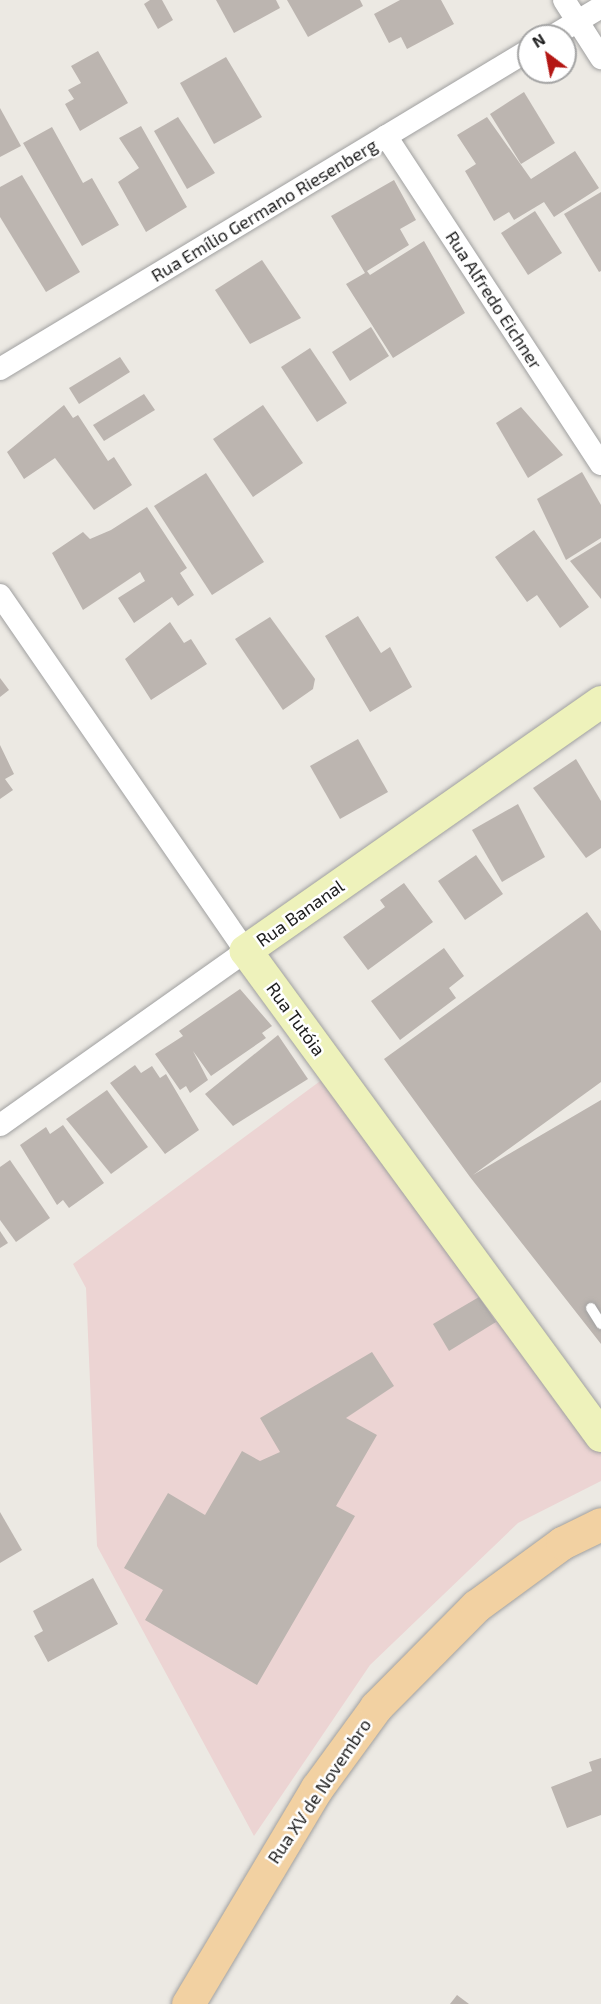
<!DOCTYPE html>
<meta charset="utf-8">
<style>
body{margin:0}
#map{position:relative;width:601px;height:2004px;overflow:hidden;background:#ece9e3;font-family:"Exo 2",sans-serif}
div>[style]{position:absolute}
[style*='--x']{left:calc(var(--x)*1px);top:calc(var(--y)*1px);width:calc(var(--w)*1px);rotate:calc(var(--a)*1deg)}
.commercial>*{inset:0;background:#ecd4d3}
.building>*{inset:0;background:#bcb5b0}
.roads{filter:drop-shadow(0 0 2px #a0a0a0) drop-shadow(0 0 2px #a0a0a0)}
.lane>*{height:10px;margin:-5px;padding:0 5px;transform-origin:5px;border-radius:5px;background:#fff}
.street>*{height:22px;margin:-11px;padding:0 11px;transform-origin:11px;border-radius:11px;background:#fff}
.secondary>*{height:32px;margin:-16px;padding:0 16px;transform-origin:16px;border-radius:16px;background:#eef2bb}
.primary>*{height:33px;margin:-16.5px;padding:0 16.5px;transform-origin:16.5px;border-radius:16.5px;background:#f2d1a2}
span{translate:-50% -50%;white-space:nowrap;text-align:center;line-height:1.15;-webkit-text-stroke:5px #fff;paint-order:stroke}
.street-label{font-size:18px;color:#1c1c1c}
.north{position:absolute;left:517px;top:24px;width:60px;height:60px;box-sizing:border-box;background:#fff;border:2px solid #a4a4a4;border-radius:50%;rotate:328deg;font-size:16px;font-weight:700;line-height:24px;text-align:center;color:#1c1c1c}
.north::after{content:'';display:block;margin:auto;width:21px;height:27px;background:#b41714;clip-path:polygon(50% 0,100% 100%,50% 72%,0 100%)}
</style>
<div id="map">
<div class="commercial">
<div style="clip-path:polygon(327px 1076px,601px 1450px,601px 1481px,518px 1523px,370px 1665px,254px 1836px,97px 1546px,86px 1288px,73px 1264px)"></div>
</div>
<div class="building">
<div style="clip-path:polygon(150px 0,162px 0,173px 20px,158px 29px,144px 4px)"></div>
<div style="clip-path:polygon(216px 0,276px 0,280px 8px,234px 33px)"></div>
<div style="clip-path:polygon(287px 0,360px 0,363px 6px,308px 37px)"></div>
<div style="clip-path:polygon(400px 0,441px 0,454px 24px,407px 49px,401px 37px,389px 43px,374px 14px)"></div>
<div style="clip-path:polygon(98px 51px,128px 103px,80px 131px,65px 104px,74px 99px,68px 90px,81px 83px,71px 66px)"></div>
<div style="clip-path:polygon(226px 57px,262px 117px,214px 144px,180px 83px)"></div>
<div style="clip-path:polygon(524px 92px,555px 143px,521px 164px,490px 114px)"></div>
<div style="clip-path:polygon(0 108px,21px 146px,0 157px)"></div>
<div style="clip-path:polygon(178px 117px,215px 173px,187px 189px,154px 131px)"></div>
<div style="clip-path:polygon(487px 117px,531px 179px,575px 151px,599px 188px,554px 217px,544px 202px,514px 220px,509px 212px,494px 221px,465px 171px,476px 164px,457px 135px)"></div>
<div style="clip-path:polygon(141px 126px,187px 207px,146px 232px,118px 182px,139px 168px,119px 138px)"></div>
<div style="clip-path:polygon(52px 127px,83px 183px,92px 178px,119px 225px,82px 246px,23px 143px)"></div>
<div style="clip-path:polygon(22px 175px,80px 272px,46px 292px,0 217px,0 187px)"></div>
<div style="clip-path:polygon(394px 180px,416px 220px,400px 229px,409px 245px,367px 271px,370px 275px,424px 241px,465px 313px,393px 358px,346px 284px,365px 273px,331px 216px)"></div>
<div style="clip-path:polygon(601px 192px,601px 271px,599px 272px,564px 214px)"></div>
<div style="clip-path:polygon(535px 211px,562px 253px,528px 275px,501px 233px)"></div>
<div style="clip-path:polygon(262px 260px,301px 318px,250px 344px,215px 290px)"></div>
<div style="clip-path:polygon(371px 327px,389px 356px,350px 381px,332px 352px)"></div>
<div style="clip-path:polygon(310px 348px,347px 403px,317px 422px,281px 367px)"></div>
<div style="clip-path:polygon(120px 357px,130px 372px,79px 404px,69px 388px)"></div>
<div style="clip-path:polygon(144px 394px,155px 410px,104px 441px,93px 425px)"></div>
<div style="clip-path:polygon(64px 405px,73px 418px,78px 415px,108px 461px,114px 457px,132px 485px,94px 510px,55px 458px,24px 479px,7px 452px)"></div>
<div style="clip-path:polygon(263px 405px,303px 463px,253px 497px,213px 439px)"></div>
<div style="clip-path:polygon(521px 407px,563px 455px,528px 478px,496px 423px)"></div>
<div style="clip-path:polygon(582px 472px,601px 505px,601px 538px,566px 560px,537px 499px)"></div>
<div style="clip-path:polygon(206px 473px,264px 562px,212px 595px,154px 506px)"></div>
<div style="clip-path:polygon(147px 507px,187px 568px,180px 573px,194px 595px,178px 606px,172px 597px,134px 623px,118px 598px,145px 581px,140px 572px,83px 610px,52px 553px,83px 532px,90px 539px,111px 530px)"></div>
<div style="clip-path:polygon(534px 530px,589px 607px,560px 628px,537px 595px,527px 602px,495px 557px)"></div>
<div style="clip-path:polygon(601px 542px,601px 599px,570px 561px)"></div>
<div style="clip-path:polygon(358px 616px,381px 653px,390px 647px,412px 687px,370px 712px,325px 636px)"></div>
<div style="clip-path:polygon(270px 617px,315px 679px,313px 689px,283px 710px,235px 639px)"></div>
<div style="clip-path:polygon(170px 622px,184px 643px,191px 639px,207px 664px,151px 700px,125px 659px)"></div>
<div style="clip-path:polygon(0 678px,9px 690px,0 697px)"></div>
<div style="clip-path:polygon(358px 739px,388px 792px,340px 819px,310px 766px)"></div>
<div style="clip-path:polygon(0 745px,14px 774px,5px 779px,13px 790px,0 799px)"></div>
<div style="clip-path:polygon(576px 759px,601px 801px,601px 848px,586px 858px,533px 788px)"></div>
<div style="clip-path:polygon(518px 804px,545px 857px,502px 882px,472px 830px)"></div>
<div style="clip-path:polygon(476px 855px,503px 894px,465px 920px,438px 881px)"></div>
<div style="clip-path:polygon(404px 883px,433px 922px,368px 970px,343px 937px,385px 907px,380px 900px)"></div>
<div style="clip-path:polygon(587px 912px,601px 931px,601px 1082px,473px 1175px,601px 1100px,601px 1344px,470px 1177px,384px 1059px)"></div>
<div style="clip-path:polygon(444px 948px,464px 976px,449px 988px,456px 998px,400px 1040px,371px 1001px)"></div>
<div style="clip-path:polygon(240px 989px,272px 1026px,262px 1033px,266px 1038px,211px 1076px,193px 1051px,208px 1080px,190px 1093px,186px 1086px,180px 1090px,155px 1054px,183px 1036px,179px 1031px)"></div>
<div style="clip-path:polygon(278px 1035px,308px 1079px,233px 1126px,205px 1094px)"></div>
<div style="clip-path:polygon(135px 1065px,141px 1073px,152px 1066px,160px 1078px,166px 1074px,199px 1130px,165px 1154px,110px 1083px)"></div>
<div style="clip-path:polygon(107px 1090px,148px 1147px,111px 1174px,66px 1119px)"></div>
<div style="clip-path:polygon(63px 1125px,104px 1183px,69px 1208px,63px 1200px,57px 1205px,20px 1145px,46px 1127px,50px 1134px)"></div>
<div style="clip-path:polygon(10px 1160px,50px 1218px,16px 1242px,0 1220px,0 1167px)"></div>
<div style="clip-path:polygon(0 1231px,8px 1243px,0 1248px)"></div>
<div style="clip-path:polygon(479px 1297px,496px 1322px,449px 1351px,433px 1324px)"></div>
<div style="clip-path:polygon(372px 1352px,394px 1386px,346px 1418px,377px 1435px,336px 1506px,355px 1516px,257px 1685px,145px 1620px,163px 1590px,124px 1568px,168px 1493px,205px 1515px,242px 1451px,260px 1461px,280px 1452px,260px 1418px)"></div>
<div style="clip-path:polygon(0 1512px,22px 1550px,0 1563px)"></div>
<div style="clip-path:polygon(93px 1578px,118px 1624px,48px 1662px,34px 1636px,43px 1631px,33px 1611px)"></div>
<div style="clip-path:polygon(601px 1758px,601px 1815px,567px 1828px,551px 1787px,592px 1771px,589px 1762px)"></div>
<div style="clip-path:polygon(457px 1995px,469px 2004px,450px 2004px)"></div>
</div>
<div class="roads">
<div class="lane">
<div style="--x:591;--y:1308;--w:19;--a:58"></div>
</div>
<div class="street">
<div style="--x:564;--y:0;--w:69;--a:57.5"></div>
<div style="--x:553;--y:36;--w:56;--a:-31.1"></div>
<div style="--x:386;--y:136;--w:392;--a:56.8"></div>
<div style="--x:0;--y:369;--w:618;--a:-31.09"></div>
<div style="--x:0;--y:595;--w:433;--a:55.4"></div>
<div style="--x:246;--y:951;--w:301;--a:144.7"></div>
</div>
<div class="secondary">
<div style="--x:601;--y:702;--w:434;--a:145"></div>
<div style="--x:246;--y:951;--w:601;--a:53.8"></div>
</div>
<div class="primary">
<div style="--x:188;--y:2004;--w:252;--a:-59.2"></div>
<div style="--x:317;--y:1788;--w:100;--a:-53.9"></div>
<div style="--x:376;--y:1707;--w:142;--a:-45.3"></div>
<div style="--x:476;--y:1606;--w:107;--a:-36.2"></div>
<div style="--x:562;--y:1543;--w:43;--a:-26"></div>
</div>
</div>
<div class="street-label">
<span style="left:264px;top:210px;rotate:-31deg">Rua Emílio Germano Riesenberg</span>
<span style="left:494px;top:300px;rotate:57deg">Rua Alfredo Eichner</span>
<span style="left:300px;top:913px;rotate:-35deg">Rua Bananal</span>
<span style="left:296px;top:1019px;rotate:54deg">Rua Tutóia</span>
<span style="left:319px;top:1791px;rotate:-56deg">Rua XV de Novembro</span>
</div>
<div class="north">N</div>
</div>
